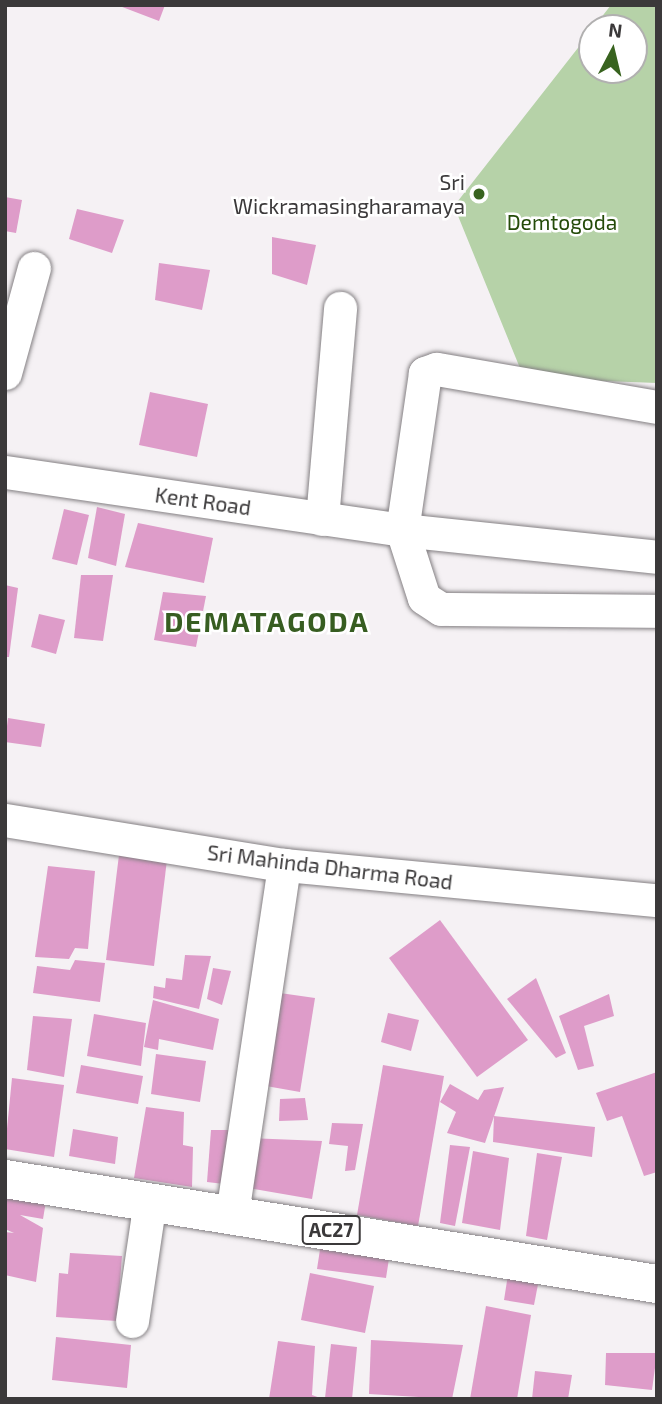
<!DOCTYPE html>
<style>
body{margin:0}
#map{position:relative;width:662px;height:1404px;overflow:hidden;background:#f5f1f4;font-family:"Exo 2",sans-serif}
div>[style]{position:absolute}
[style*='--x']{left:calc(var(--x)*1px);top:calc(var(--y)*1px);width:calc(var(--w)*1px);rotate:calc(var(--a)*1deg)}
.green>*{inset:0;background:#b6d2a8}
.building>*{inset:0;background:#de9cc9}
.roads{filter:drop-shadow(0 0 2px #848083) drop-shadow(0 0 2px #848083)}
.minor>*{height:33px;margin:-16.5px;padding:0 16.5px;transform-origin:16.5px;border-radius:16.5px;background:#fff}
.major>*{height:38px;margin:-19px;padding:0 19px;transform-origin:19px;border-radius:19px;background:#fff}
.dots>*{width:19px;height:19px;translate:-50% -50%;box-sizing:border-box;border:4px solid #fff;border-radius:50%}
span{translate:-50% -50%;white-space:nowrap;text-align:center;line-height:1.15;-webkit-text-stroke:5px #fff;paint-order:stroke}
.shield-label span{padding:2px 5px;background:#fff;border:2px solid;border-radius:5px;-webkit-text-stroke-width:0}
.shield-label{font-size:19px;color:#3b393a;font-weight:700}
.poi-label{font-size:21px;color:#3b393a}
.right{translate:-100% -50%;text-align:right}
.park-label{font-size:21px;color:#244b09}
.street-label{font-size:21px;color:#3b393a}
.district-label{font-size:28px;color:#375d21;font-weight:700;letter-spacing:2px}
.frame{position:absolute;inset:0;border:7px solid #3b393a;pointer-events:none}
.north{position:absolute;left:578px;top:14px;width:70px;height:70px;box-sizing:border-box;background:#fff;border:2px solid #b1b0b0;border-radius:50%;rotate:7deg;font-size:19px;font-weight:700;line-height:28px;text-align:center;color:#3b393a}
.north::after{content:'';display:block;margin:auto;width:24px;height:32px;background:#38631f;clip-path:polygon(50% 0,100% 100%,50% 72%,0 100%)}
</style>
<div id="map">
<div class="green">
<div style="clip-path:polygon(611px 5px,657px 5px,657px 383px,524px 378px,454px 206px,592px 30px,592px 70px,634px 70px,634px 28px,593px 28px)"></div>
</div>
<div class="building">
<div style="clip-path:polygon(117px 5px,165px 5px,159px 21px)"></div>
<div style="clip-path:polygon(5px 197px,22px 200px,16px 233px,5px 231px)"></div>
<div style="clip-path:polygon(77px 209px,124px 220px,112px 253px,69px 239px)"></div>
<div style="clip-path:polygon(272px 237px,316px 245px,307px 285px,272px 274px)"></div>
<div style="clip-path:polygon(159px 263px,210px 270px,202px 310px,155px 300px)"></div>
<div style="clip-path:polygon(150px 392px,208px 404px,197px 457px,139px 445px)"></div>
<div style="clip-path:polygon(97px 507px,125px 514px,116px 566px,88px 558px)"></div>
<div style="clip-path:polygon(64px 509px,89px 515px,77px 565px,52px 559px)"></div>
<div style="clip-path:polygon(138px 523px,213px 538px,204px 583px,125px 567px)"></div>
<div style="clip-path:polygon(81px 575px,113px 575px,103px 641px,74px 638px)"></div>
<div style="clip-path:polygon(5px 585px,18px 588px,9px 657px,5px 657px)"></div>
<div style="clip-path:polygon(163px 592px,206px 596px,196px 647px,154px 640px)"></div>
<div style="clip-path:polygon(39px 614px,65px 620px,56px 654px,31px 647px)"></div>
<div style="clip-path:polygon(8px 718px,45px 724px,41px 747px,5px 742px)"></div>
<div style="clip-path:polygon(119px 855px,167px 860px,154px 966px,106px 960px)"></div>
<div style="clip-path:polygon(48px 866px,95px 871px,88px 949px,75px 948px,69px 959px,35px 957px)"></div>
<div style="clip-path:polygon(440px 920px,528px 1040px,477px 1077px,389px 958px)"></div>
<div style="clip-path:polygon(185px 955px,211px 956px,199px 1009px,153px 998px,154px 986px,165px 988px,166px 978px,182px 980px)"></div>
<div style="clip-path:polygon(75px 960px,105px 963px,100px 1002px,33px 993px,37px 966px,70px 970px)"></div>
<div style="clip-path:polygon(213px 968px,231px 971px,222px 1005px,207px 999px)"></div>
<div style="clip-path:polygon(536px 978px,566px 1053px,556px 1058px,507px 999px)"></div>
<div style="clip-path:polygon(280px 993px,315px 998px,300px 1092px,266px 1086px)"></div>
<div style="clip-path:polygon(609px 994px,614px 1016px,584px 1026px,594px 1066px,578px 1070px,559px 1016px)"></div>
<div style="clip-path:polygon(153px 1000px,219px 1019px,213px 1050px,159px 1039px,158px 1050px,144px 1047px)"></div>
<div style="clip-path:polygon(388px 1013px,419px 1020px,411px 1051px,381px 1042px)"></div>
<div style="clip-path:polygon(94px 1014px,146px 1023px,141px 1066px,87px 1056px)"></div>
<div style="clip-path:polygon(33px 1016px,72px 1019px,64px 1077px,27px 1070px)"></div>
<div style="clip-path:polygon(156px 1054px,206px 1061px,200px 1102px,151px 1094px)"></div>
<div style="clip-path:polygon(81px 1065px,143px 1076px,138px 1104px,76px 1093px)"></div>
<div style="clip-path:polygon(383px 1065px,444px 1076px,418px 1226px,357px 1215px)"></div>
<div style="clip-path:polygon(657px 1072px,657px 1172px,644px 1176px,622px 1116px,607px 1121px,596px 1093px)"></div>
<div style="clip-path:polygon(12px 1078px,64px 1085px,54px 1157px,5px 1149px)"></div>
<div style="clip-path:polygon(450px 1084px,478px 1100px,484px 1090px,504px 1087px,485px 1143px,447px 1133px,456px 1112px,440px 1102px)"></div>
<div style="clip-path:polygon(305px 1098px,308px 1120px,279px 1121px,280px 1099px)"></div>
<div style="clip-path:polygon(146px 1107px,184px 1112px,183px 1145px,193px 1147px,192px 1187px,134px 1178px)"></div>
<div style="clip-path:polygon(494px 1116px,595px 1127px,592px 1157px,493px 1142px)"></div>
<div style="clip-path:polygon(332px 1123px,363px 1124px,355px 1170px,345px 1171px,348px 1146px,329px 1144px)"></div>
<div style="clip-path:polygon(73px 1129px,118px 1137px,115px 1164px,69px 1156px)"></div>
<div style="clip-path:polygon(211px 1130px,233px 1130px,224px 1184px,207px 1182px)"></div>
<div style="clip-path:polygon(251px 1138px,322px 1141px,312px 1199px,243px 1187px)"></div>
<div style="clip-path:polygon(450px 1145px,470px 1147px,455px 1226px,440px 1223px)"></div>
<div style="clip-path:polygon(473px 1151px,509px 1158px,500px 1230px,462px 1223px)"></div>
<div style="clip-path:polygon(537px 1153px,562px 1157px,547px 1240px,526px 1236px)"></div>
<div style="clip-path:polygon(47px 1195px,43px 1219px,20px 1215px,43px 1228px,36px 1282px,5px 1275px,5px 1232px,14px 1233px,5px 1229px,5px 1196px)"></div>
<div style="clip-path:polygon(321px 1243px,390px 1252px,386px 1278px,317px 1269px)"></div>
<div style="clip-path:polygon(70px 1253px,122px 1256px,117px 1321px,56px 1317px,59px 1273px,68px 1274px)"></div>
<div style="clip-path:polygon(509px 1268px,540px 1274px,534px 1305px,504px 1300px)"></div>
<div style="clip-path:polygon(310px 1273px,374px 1286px,365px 1333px,301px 1320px)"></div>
<div style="clip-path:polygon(486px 1306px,531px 1315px,517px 1399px,470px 1399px)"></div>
<div style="clip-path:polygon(56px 1337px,131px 1345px,127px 1388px,52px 1380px)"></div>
<div style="clip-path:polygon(371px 1340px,463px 1345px,452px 1399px,369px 1394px)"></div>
<div style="clip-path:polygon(278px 1341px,315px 1346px,312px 1395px,323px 1399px,269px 1399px)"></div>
<div style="clip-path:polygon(331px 1344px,357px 1347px,352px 1399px,325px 1398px)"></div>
<div style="clip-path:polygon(606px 1353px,657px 1353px,652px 1390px,605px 1385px)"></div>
<div style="clip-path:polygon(535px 1371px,572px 1375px,568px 1399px,532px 1399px)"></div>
</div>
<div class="roads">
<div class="minor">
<div style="--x:5;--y:373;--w:109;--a:-74.6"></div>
<div style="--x:657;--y:407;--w:224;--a:-170.2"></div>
<div style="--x:436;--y:369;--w:12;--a:160"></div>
<div style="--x:425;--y:373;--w:159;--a:98.3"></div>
<div style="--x:402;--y:530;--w:71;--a:72.1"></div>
<div style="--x:424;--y:598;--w:20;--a:33"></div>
<div style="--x:441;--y:609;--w:216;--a:0.5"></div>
<div style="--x:5;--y:472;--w:401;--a:8.3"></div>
<div style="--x:402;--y:530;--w:256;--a:6"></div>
<div style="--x:322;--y:519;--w:212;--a:-85.1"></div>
<div style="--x:5;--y:820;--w:283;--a:9.2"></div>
<div style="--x:284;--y:865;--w:375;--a:5.4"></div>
<div style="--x:232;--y:1214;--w:353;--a:-81.5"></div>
<div style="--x:132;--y:1321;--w:121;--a:-81.5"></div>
</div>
<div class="major">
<div style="--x:5;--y:1179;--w:660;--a:9.15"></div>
</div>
</div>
<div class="dots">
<div style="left:479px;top:194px;background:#38631f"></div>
</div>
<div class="shield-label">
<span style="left:331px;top:1230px">AC27</span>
</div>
<div class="poi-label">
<span class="right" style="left:465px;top:194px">Sri<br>Wickramasingharamaya</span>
</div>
<div class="park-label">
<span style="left:562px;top:222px">Demtogoda</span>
</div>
<div class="street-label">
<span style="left:203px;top:501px;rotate:8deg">Kent Road</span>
<span style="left:330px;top:867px;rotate:7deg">Sri Mahinda Dharma Road</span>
</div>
<div class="district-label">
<span style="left:267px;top:621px">DEMATAGODA</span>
</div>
<div class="frame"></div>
<div class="north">N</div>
</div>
